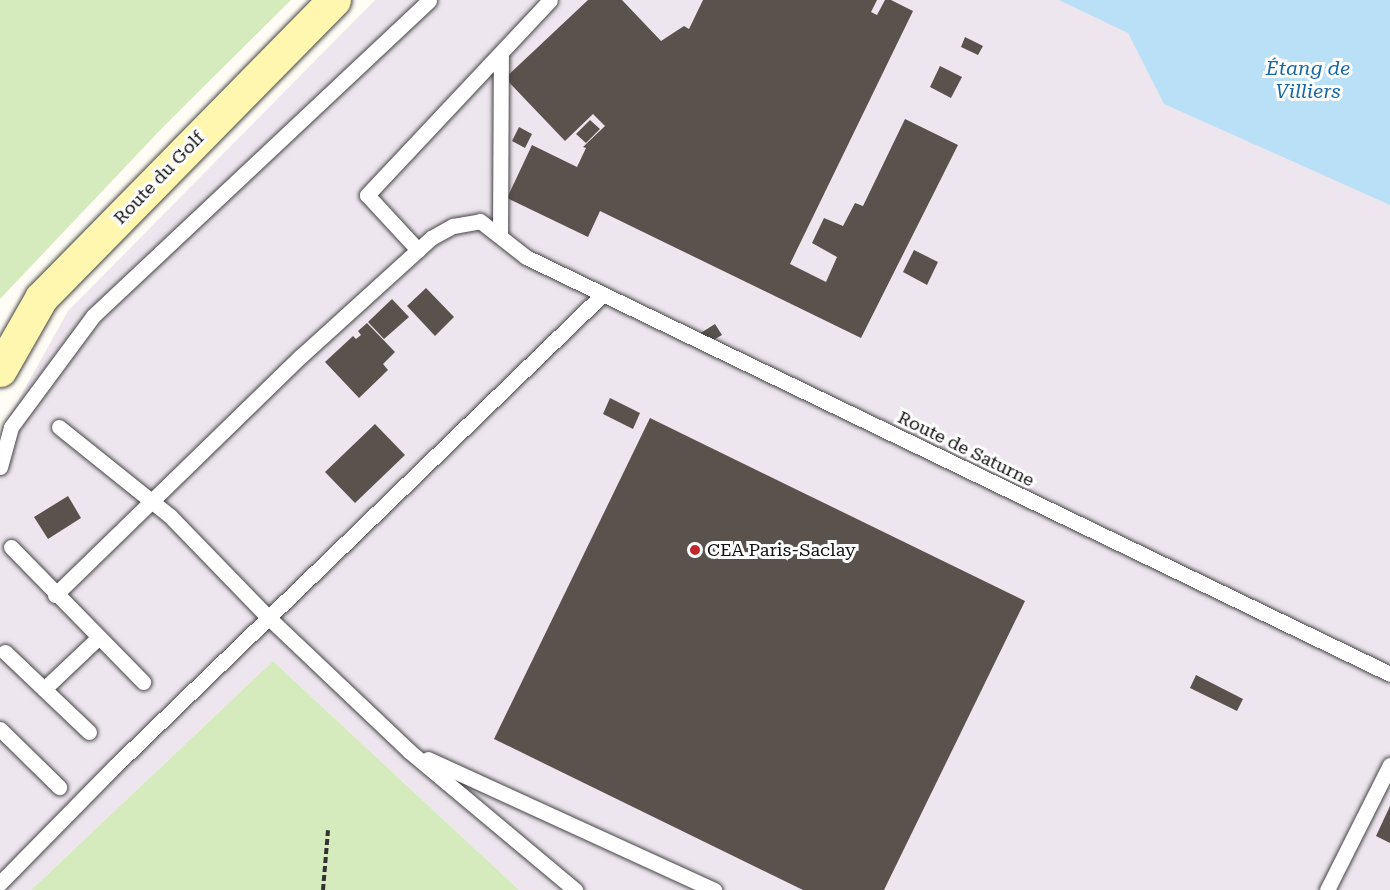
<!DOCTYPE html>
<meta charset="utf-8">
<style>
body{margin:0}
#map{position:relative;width:1390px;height:890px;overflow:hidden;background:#fffdf5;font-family:"Roboto Serif",serif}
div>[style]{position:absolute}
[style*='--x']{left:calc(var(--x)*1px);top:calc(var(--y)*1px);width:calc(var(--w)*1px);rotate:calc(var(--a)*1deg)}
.industrial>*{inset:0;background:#eee6ef}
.green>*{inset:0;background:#d5ebbd}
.water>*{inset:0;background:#b9e0f7}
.building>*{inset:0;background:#5a524d}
.path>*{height:4px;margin-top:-2px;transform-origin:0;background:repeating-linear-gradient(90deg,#333 0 6px,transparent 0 9px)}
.roads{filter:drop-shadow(0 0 2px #444) drop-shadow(0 0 2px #444)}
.lane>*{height:15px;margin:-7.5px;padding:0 7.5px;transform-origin:7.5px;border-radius:7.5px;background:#fff}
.secondary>*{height:33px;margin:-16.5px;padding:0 16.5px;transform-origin:16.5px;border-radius:16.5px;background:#fff6b0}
.dots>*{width:16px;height:16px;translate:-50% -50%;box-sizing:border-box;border:3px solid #fff;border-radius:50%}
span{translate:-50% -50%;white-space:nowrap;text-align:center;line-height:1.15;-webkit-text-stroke:6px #fff;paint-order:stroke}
.street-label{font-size:18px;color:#111}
.poi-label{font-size:18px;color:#111}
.left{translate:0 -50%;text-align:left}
.water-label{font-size:20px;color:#1768a6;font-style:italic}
</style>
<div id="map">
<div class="industrial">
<div style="clip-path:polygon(375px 0,1390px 0,1390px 890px,519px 890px,273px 661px,31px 890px,0 890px,0 439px,4px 426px,68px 311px)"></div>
</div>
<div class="green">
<div style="clip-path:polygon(0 0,291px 0,165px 125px,0 299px)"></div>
<div style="clip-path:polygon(273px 661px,519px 890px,31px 890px)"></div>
</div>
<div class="water">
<div style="clip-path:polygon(1059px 0,1390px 0,1390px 205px,1164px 104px,1128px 33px)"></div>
</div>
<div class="building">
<div style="clip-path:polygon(588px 0,622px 0,661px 41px,684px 26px,689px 29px,703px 0,877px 0,871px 12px,877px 15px,885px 0,891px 0,913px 11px,790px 264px,826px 282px,837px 257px,812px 243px,824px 218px,843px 226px,855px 203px,863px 206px,905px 119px,958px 145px,861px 338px,600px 211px,588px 237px,507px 198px,532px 145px,577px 167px,586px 148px,583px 147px,605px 126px,593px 114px,565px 141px,505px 78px)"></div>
<div style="clip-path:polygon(965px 37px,983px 46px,978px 55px,961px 47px)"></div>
<div style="clip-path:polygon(940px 66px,962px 77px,951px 98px,930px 87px)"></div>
<div style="clip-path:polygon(590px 120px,600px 129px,586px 143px,576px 134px)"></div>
<div style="clip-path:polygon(519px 127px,532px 134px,525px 148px,512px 141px)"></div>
<div style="clip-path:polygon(914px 250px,938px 262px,927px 285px,903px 272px)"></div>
<div style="clip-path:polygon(426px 288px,454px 317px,435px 336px,407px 306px)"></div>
<div style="clip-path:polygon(392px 299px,409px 317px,384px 339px,368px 322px)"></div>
<div style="clip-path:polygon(367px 323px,395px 352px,383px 364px,388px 370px,359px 398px,325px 362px,353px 336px,356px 339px,361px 335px,358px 331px)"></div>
<div style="clip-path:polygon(715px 324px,722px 335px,706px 344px,699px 334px)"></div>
<div style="clip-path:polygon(610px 398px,640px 413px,633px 429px,603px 414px)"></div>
<div style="clip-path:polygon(650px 418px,1025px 601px,884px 890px,803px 890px,494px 739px)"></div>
<div style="clip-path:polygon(375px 424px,405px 455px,355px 503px,325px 472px)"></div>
<div style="clip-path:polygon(68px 496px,81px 518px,48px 539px,34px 517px)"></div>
<div style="clip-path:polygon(1196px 675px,1243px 699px,1237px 711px,1190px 688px)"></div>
<div style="clip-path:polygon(1390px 806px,1390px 843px,1376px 836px)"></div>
</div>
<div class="path">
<div style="--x:323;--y:890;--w:60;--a:-85.2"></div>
</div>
<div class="roads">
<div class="lane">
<div style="--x:500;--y:233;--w:176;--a:-89.7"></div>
<div style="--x:418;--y:250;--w:75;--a:-132.8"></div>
<div style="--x:367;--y:195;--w:267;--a:-46.8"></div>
<div style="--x:59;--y:427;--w:142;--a:38.7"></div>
<div style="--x:170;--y:516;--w:142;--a:45.9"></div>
<div style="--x:269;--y:618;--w:193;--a:43.5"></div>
<div style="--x:409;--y:751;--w:217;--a:39.9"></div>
<div style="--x:0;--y:467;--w:41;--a:-74.6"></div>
<div style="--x:11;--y:427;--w:138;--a:-53.5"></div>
<div style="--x:93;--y:316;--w:461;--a:-43.2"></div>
<div style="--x:11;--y:547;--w:189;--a:45.6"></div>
<div style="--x:55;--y:595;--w:343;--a:-44.2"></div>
<div style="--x:301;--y:356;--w:176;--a:-42.2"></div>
<div style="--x:431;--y:238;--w:25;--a:-29"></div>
<div style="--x:453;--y:226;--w:27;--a:-10"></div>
<div style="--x:480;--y:221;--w:58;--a:38"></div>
<div style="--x:526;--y:257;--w:959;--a:25.76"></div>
<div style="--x:5;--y:652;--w:116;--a:43.6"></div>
<div style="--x:44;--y:689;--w:74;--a:-43.4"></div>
<div style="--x:0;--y:729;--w:83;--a:44.5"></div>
<div style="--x:428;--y:759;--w:315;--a:24.6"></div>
<div style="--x:0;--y:883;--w:165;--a:-45.5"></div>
<div style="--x:116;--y:765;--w:676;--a:-44.04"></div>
<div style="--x:1327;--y:890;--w:140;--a:-63.3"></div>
</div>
<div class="secondary">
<div style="--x:0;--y:370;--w:83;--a:-60.3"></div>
<div style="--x:41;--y:298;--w:418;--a:-45.5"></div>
</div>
</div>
<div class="dots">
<div style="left:695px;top:550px;background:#c4262e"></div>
</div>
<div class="street-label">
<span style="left:159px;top:178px;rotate:-46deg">Route du Golf</span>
<span style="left:966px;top:449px;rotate:26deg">Route de Saturne</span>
</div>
<div class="poi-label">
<span class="left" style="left:707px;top:550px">CEA Paris-Saclay</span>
</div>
<div class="water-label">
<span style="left:1308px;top:80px">Étang de<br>Villiers</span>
</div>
</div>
